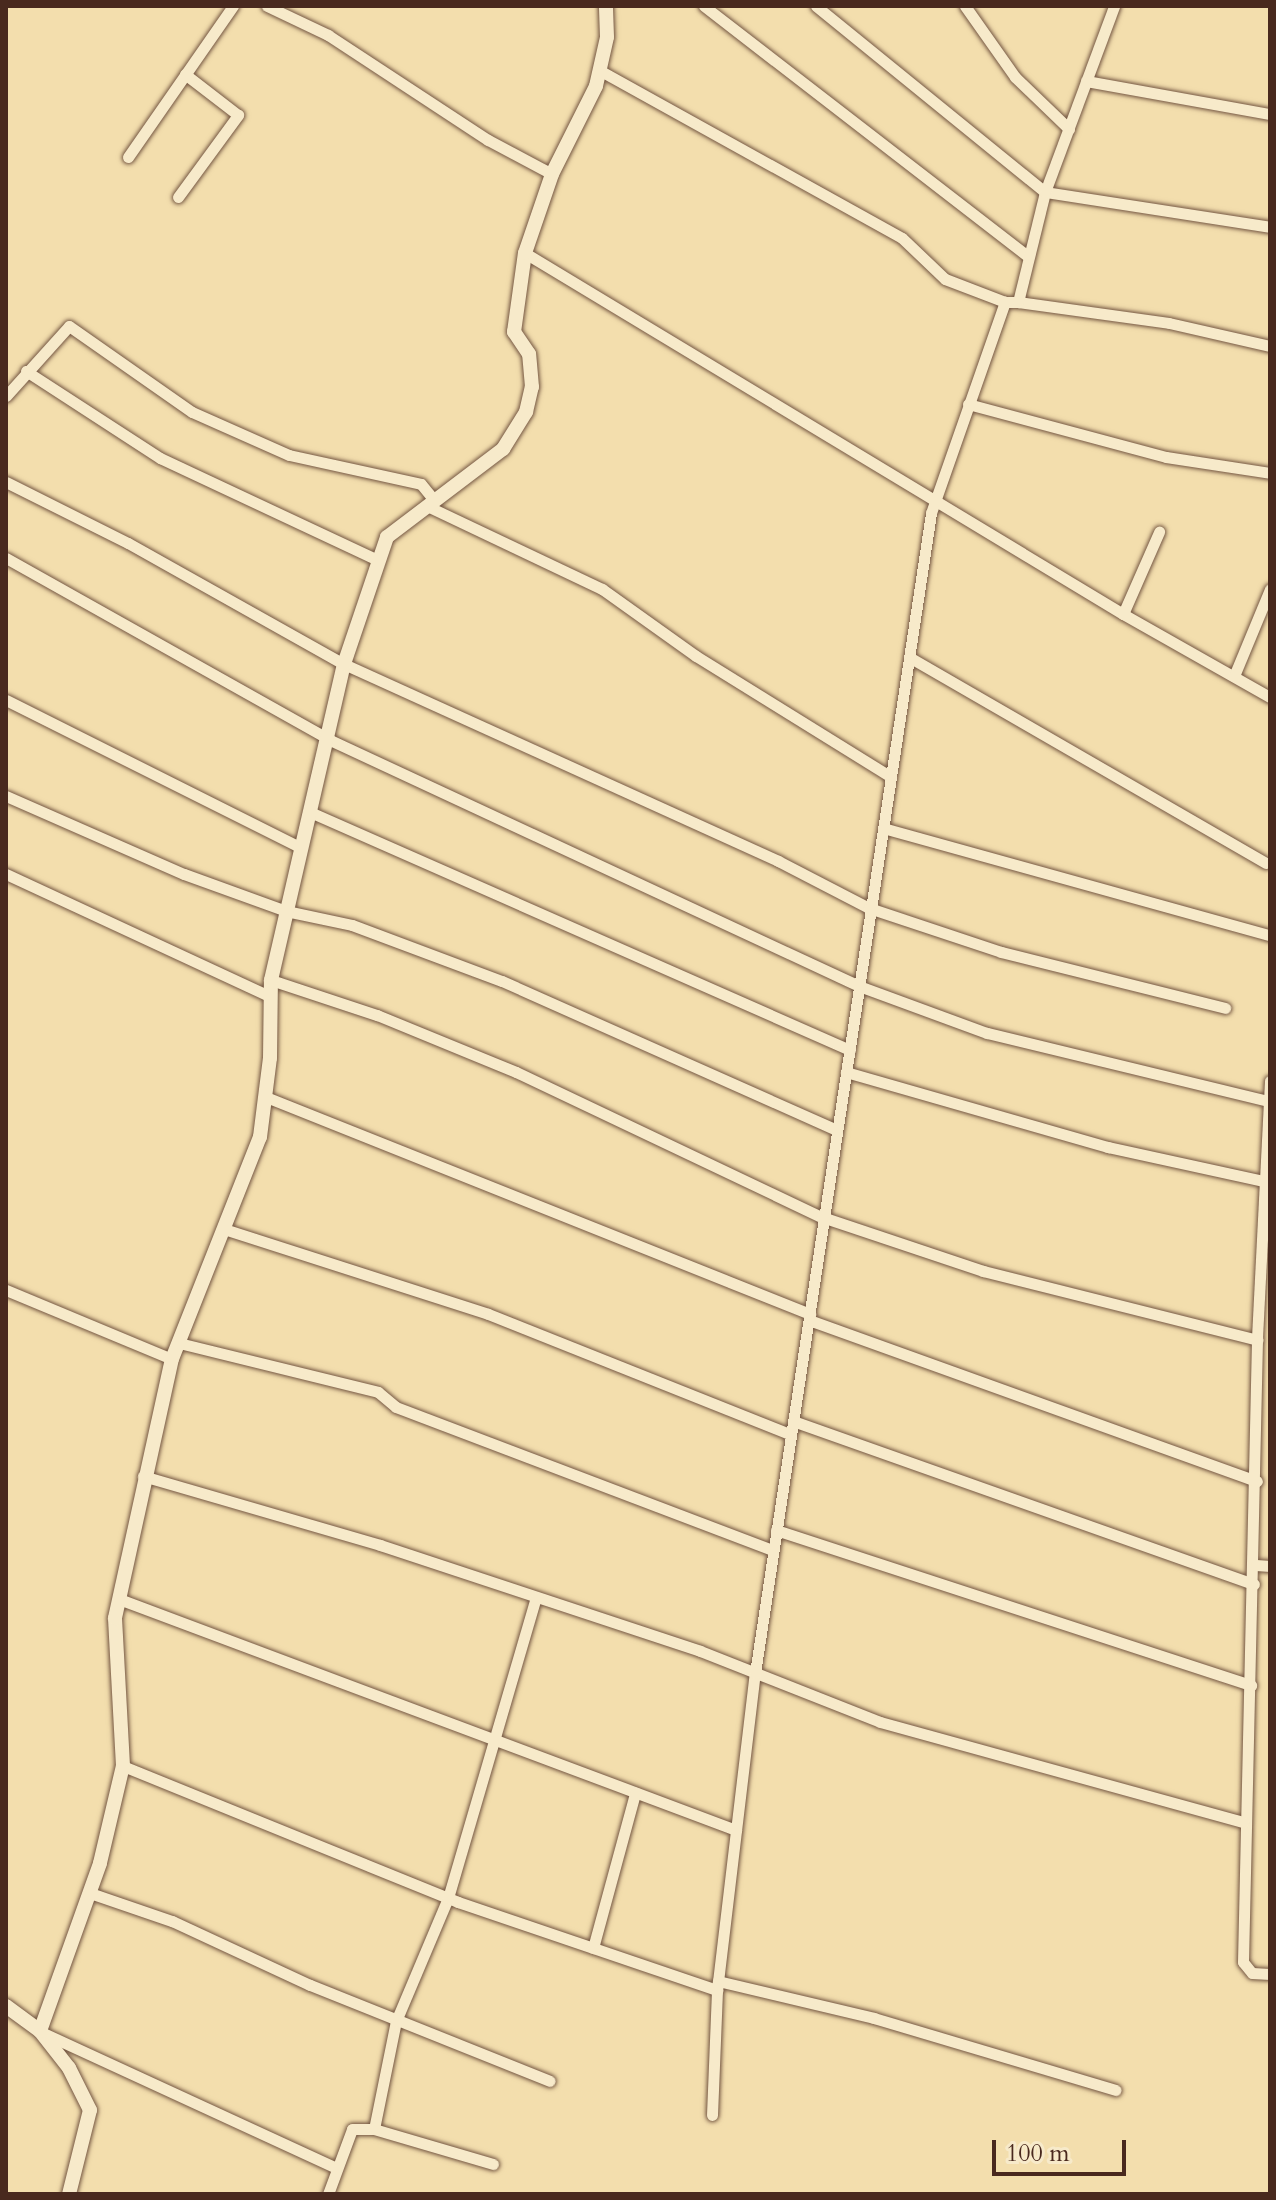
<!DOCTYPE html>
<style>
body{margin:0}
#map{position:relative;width:1276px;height:2200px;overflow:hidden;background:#f3dead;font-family:Cardo,serif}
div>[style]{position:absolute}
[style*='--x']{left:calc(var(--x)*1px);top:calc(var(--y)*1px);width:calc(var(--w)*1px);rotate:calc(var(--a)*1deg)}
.roads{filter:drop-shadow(0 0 2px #745642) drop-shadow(0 0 2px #745642)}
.minor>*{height:11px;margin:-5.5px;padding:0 5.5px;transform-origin:5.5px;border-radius:5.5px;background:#f7eaca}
.tertiary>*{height:14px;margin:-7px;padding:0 7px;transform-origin:7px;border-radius:7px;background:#f7eaca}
span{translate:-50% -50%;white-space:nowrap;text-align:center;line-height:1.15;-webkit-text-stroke:7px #f7eaca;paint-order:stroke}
.frame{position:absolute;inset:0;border:8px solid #49291e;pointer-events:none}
.scale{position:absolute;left:992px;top:2140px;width:134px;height:36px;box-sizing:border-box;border:4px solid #49291e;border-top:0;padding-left:10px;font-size:24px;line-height:28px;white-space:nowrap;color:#49291e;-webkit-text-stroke:6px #f7eaca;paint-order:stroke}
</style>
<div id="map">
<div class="roads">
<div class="minor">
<div style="--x:267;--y:6;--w:68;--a:25.4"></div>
<div style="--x:328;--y:35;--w:191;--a:33.3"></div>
<div style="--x:488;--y:140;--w:72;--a:28"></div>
<div style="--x:704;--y:6;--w:409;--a:37.7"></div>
<div style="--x:816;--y:6;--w:295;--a:39.1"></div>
<div style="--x:1045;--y:192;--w:228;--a:8.8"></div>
<div style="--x:965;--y:6;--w:87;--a:54.8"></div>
<div style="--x:1015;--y:77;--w:75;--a:43.9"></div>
<div style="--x:599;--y:70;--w:346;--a:29"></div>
<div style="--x:902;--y:238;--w:59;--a:43.6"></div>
<div style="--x:945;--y:279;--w:64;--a:21"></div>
<div style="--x:1086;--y:81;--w:187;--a:10.2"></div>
<div style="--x:128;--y:157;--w:184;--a:-55.2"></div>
<div style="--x:178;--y:197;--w:102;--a:-53.8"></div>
<div style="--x:238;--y:115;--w:67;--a:-142.3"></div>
<div style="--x:525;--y:253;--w:699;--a:31.12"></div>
<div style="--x:1123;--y:614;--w:169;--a:29.5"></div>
<div style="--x:1018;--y:302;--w:152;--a:7.9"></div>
<div style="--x:1169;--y:323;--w:104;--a:12.8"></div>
<div style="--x:26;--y:371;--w:160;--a:33"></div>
<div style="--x:160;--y:458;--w:238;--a:25.1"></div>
<div style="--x:6;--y:396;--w:94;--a:-48"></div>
<div style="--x:69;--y:326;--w:150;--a:35"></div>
<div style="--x:192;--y:412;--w:106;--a:23.9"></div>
<div style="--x:289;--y:455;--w:135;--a:12.4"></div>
<div style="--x:421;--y:484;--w:21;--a:51"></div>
<div style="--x:968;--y:404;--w:205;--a:15"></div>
<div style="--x:1166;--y:457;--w:105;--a:8.7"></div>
<div style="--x:6;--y:482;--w:136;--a:26.6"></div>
<div style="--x:128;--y:543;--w:248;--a:29.3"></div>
<div style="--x:344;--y:664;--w:477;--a:24.4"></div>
<div style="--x:778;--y:861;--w:102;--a:27.3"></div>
<div style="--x:869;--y:908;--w:139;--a:18.4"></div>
<div style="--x:1001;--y:952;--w:231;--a:14"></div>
<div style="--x:427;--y:506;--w:194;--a:25.4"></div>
<div style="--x:602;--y:589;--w:115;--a:35.5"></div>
<div style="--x:696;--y:656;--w:229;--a:31.8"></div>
<div style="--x:6;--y:558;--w:372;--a:29.3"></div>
<div style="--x:330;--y:740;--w:583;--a:24.94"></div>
<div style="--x:859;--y:986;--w:136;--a:20.2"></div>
<div style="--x:987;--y:1033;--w:290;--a:13.6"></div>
<div style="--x:1123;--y:614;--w:90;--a:-66.3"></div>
<div style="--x:909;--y:657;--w:412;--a:30"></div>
<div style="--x:1234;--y:676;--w:94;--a:-67.5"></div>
<div style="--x:6;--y:700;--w:328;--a:26.6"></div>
<div style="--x:6;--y:796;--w:194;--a:23.7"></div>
<div style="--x:184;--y:874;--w:109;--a:19.9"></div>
<div style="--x:286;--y:911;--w:67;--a:12"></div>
<div style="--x:352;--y:925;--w:160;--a:20.5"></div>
<div style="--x:502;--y:981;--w:366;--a:24"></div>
<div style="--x:310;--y:812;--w:590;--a:23.79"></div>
<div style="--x:883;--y:828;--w:402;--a:15.5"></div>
<div style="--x:6;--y:874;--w:290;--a:24.9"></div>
<div style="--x:271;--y:980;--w:112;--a:18.3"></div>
<div style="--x:377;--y:1015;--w:150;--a:22.3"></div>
<div style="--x:516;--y:1072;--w:339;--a:25.4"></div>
<div style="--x:822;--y:1217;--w:170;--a:18.5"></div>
<div style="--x:983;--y:1271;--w:283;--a:14.1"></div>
<div style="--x:846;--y:1072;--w:273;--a:16"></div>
<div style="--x:1108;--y:1147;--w:160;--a:12.3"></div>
<div style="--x:1270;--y:1081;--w:259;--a:92.9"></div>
<div style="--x:1257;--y:1340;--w:622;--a:91.29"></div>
<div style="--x:1243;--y:1962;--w:14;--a:51"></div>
<div style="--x:1252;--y:1973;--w:18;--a:3"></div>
<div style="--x:266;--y:1097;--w:586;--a:21.75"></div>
<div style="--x:224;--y:1229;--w:277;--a:17.8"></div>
<div style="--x:488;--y:1314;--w:324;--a:21.7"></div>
<div style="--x:6;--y:1290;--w:180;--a:22.6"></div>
<div style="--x:809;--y:1320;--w:476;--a:19.8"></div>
<div style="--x:179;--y:1343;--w:205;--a:13.8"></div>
<div style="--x:378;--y:1392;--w:23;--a:40"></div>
<div style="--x:396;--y:1407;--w:403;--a:20.8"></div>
<div style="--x:793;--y:1421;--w:489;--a:19.5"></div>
<div style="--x:143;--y:1476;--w:247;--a:16.2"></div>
<div style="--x:380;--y:1545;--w:337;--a:18.3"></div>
<div style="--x:700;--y:1651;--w:193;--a:21.5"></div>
<div style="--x:880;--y:1722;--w:377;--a:15.4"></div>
<div style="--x:776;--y:1530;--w:500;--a:18.1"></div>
<div style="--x:1256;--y:1565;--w:14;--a:4"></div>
<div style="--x:119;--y:1599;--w:659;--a:20.53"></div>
<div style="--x:123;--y:1766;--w:362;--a:22.1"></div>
<div style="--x:458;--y:1902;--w:274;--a:18.8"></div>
<div style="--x:90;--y:1893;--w:87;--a:18.9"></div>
<div style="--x:172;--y:1921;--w:152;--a:24.9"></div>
<div style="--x:310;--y:1985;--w:258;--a:21.8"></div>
<div style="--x:593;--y:1948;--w:161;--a:-74.8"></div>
<div style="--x:718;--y:1981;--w:160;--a:13.3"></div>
<div style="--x:874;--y:2018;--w:252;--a:16.6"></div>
<div style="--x:41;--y:2032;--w:324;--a:24.7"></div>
<div style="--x:712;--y:2115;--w:125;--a:-87.7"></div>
<div style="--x:717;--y:1990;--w:319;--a:-83.2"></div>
<div style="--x:755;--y:1673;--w:1173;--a:-81.37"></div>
<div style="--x:931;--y:513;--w:224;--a:-70.7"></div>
<div style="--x:1005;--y:302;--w:13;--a:0"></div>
<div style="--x:1018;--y:302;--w:113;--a:-76.2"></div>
<div style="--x:1045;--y:192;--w:198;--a:-69.6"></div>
<div style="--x:374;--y:2129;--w:110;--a:-78.5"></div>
<div style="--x:396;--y:2021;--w:134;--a:-67.1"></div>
<div style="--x:448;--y:1898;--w:313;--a:-73.7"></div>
<div style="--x:328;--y:2194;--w:69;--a:-69.7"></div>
<div style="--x:352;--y:2129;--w:22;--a:0"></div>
<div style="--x:374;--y:2129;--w:124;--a:16.4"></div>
</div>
<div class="tertiary">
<div style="--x:6;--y:2006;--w:42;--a:36.3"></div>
<div style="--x:40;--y:2031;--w:47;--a:51.9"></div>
<div style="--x:69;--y:2068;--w:47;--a:63.4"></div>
<div style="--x:90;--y:2110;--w:87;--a:104"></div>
<div style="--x:40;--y:2031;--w:178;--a:-70.3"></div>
<div style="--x:100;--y:1863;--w:100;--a:-76.7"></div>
<div style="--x:123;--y:1766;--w:148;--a:-93.1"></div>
<div style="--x:115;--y:1618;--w:265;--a:-77.6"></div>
<div style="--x:172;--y:1359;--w:239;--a:-68.4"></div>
<div style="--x:260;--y:1137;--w:80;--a:-82.8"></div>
<div style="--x:270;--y:1058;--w:78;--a:-89.3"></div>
<div style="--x:271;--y:980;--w:324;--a:-77"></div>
<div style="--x:344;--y:664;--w:134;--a:-71.3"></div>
<div style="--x:387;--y:537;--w:146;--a:-37.2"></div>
<div style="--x:503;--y:449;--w:44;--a:-58.1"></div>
<div style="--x:526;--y:412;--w:26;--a:-77"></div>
<div style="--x:532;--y:387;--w:33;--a:-95"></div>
<div style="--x:529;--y:354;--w:27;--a:-124"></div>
<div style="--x:514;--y:332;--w:80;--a:-82.1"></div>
<div style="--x:525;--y:253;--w:83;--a:-71.1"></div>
<div style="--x:552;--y:174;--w:98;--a:-63.4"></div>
<div style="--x:596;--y:86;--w:50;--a:-77.3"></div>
<div style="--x:607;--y:37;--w:31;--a:-92"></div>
</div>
</div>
<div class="frame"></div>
<div class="scale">100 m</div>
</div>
